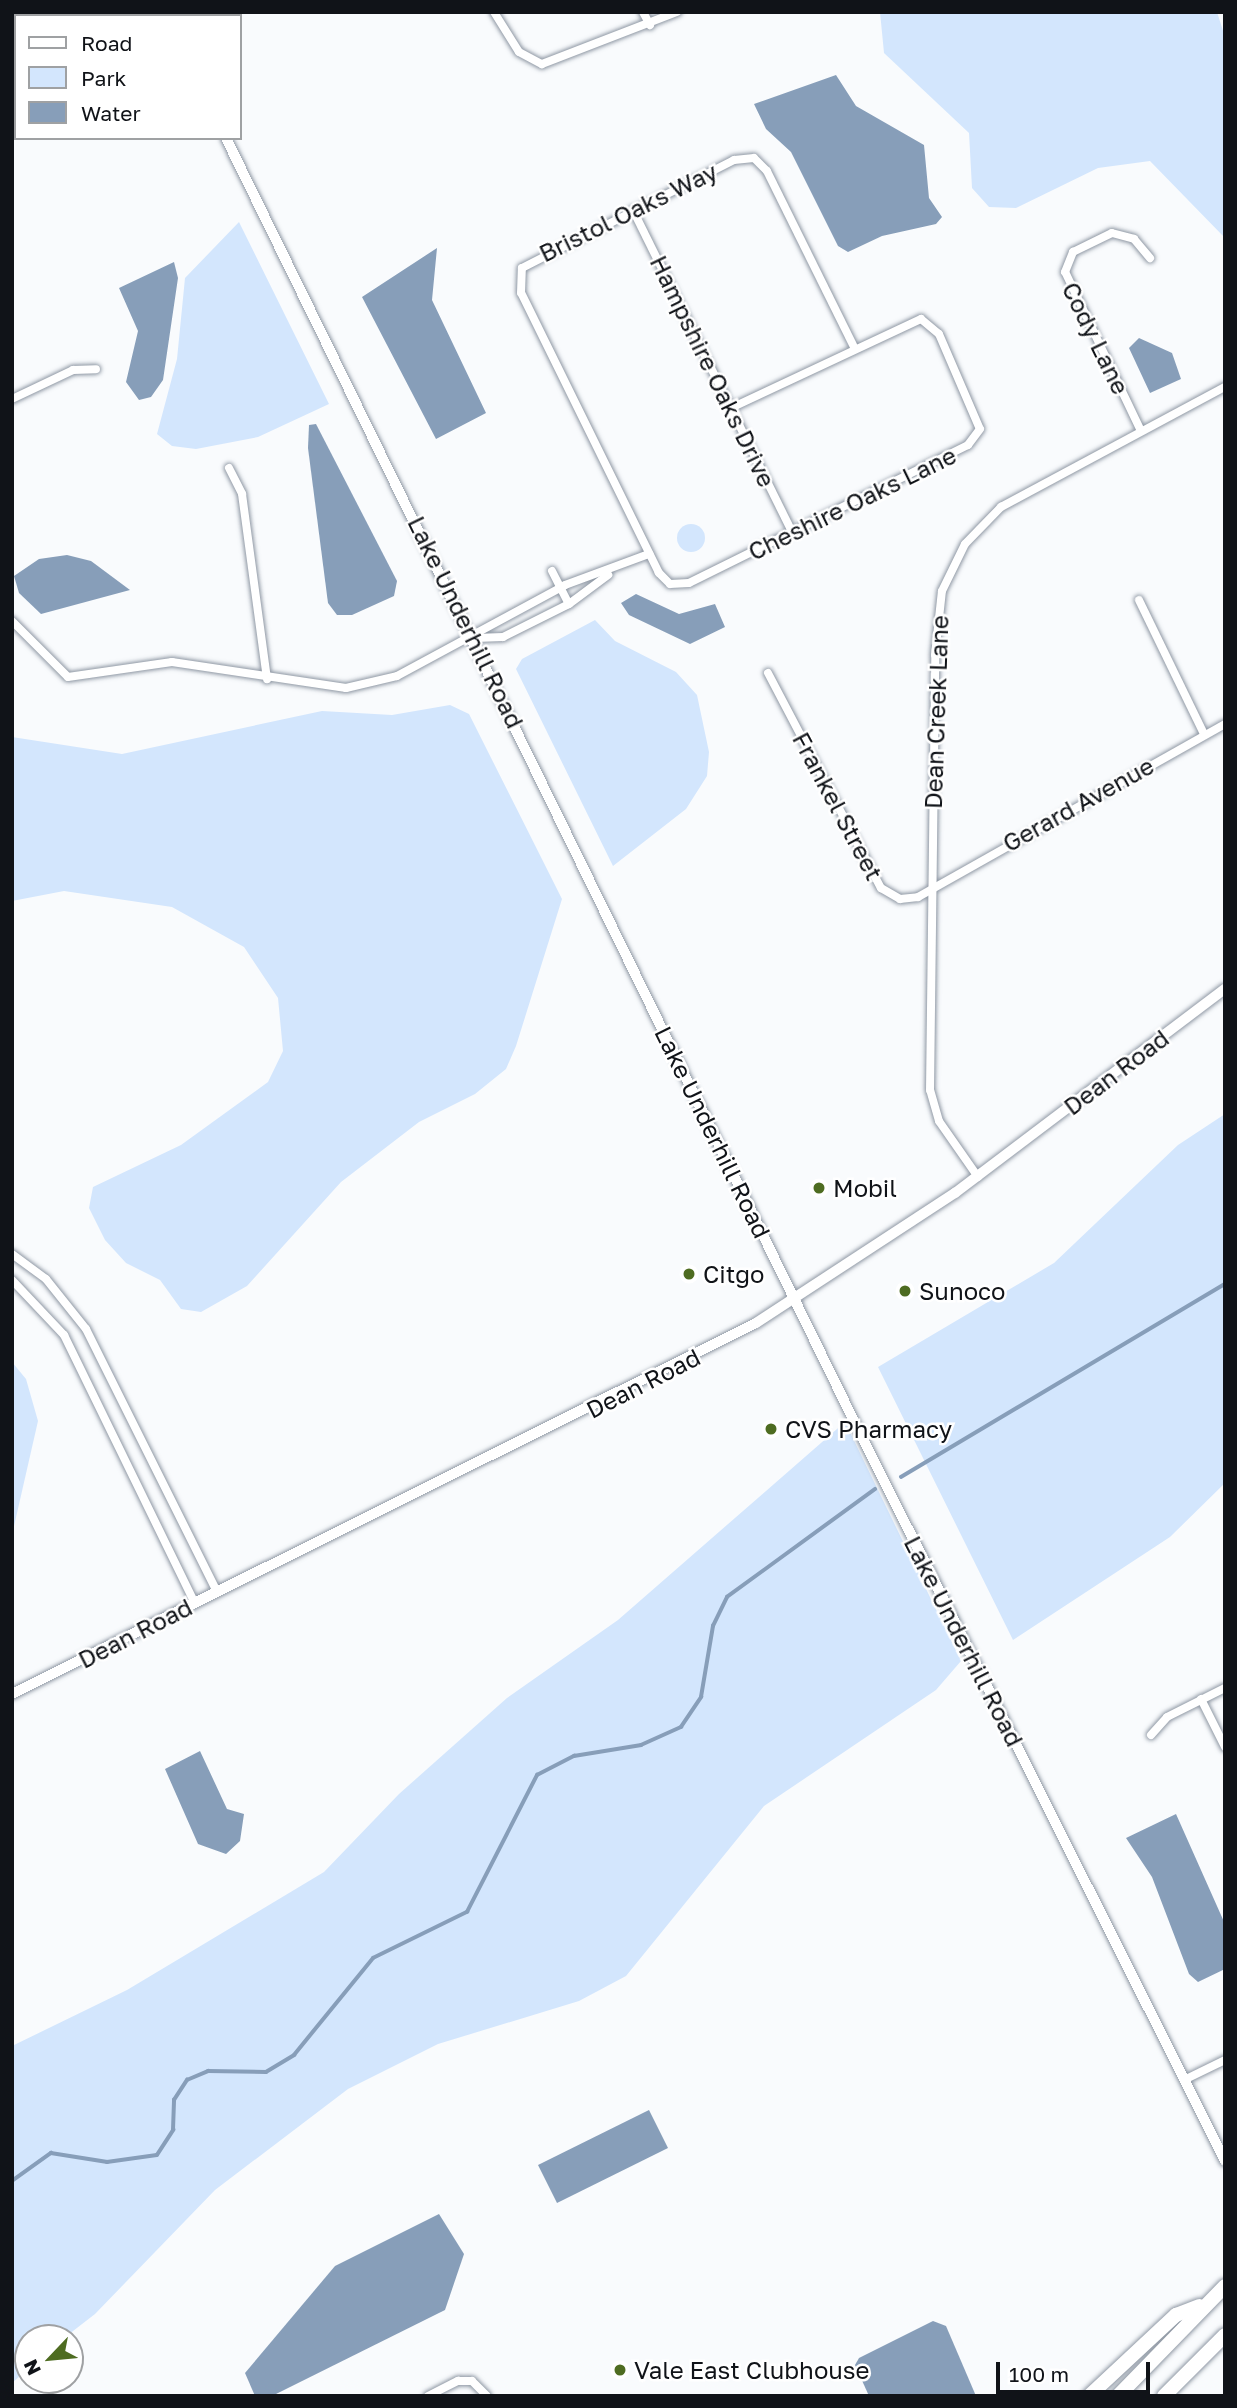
<!DOCTYPE html>
<style>
body{margin:0}
#map{position:relative;width:1237px;height:2408px;overflow:hidden;background:#f9fbfd;font-family:"Golos Text",sans-serif}
div>[style]{position:absolute}
[style*='--x']{left:calc(var(--x)*1px);top:calc(var(--y)*1px);width:calc(var(--w)*1px);rotate:calc(var(--a)*1deg)}
.green>*{inset:0;background:#d3e6fd}
.round{border-radius:50%}
.water>*{inset:0;background:#879eb9}
.stream>*{height:3.5px;margin:-1.75px;padding:0 1.75px;transform-origin:1.75px;border-radius:1.75px;background:#879eb9}
.roads{filter:drop-shadow(0 0 2px #8f98a4) drop-shadow(0 0 2px #8f98a4)}
.minor>*{height:8px;margin:-4px;padding:0 4px;transform-origin:4px;border-radius:4px;background:#fff}
.tertiary>*{height:10px;margin:-5px;padding:0 5px;transform-origin:5px;border-radius:5px;background:#fff}
.motorway>*{height:14px;margin:-7px;padding:0 7px;transform-origin:7px;border-radius:7px;background:#fff}
.dots>*{width:19px;height:19px;translate:-50% -50%;box-sizing:border-box;border:4px solid #fff;border-radius:50%}
span{translate:-50% -50%;white-space:nowrap;text-align:center;line-height:1.15;-webkit-text-stroke:5px #fff;paint-order:stroke}
.street-label{font-size:24px;color:#101318}
.poi-label{font-size:24px;color:#101318}
.left{translate:0 -50%;text-align:left}
.frame{position:absolute;inset:0;border:14px solid #101318;pointer-events:none}
.legend{position:absolute;left:14px;top:14px;width:228px;height:126px;box-sizing:border-box;background:#fff;border:2px solid #9fa1a3;margin:0;padding:9px 12px;list-style:none;font-size:21px;color:#101318}
.legend li{display:flex;align-items:center;gap:14px;height:35px}
.legend b{width:35px;border:2px solid #9fa1a3}
.north{position:absolute;left:14px;top:2324px;width:70px;height:70px;box-sizing:border-box;background:#fff;border:2px solid #9fa1a3;border-radius:50%;rotate:244deg;font-size:19px;font-weight:700;line-height:28px;text-align:center;color:#101318}
.north::after{content:'';display:block;margin:auto;width:24px;height:32px;background:#4e6c21;clip-path:polygon(50% 0,100% 100%,50% 72%,0 100%)}
.scale{position:absolute;left:996px;top:2362px;width:154px;height:32px;box-sizing:border-box;border:4px solid #101318;border-top:0;padding-left:9px;font-size:21px;line-height:24px;white-space:nowrap;color:#101318;-webkit-text-stroke:5px #fff;paint-order:stroke}
</style>
<div id="map">
<div class="green">
<div style="clip-path:polygon(12px 12px,73px 14px,16px 16px,12px 111px)"></div>
<div style="clip-path:polygon(880px 12px,1217px 12px,1225px 37px,1225px 238px,1150px 161px,1098px 168px,1016px 208px,989px 207px,972px 188px,969px 133px,884px 53px)"></div>
<div style="clip-path:polygon(239px 222px,329px 404px,258px 437px,196px 449px,172px 446px,157px 434px,177px 359px,185px 278px)"></div>
<div class="round" style="left:677px;top:524px;width:28px;height:28px"></div>
<div style="clip-path:polygon(595px 620px,615px 641px,676px 672px,697px 695px,709px 752px,707px 776px,686px 809px,613px 866px,516px 669px,522px 659px)"></div>
<div style="clip-path:polygon(450px 705px,469px 714px,562px 899px,516px 1046px,506px 1069px,475px 1094px,419px 1122px,341px 1182px,247px 1286px,201px 1312px,181px 1309px,160px 1280px,126px 1263px,105px 1240px,89px 1208px,93px 1187px,181px 1145px,268px 1082px,283px 1051px,278px 998px,244px 947px,172px 907px,64px 891px,12px 901px,12px 737px,122px 754px,322px 711px,392px 715px)"></div>
<div style="clip-path:polygon(1225px 1114px,1225px 1483px,1170px 1537px,1013px 1640px,878px 1367px,1054px 1263px,1178px 1145px)"></div>
<div style="clip-path:polygon(12px 1362px,26px 1379px,38px 1421px,12px 1535px)"></div>
<div style="clip-path:polygon(845px 1422px,961px 1661px,936px 1690px,764px 1806px,626px 1976px,579px 2001px,438px 2044px,348px 2089px,215px 2190px,95px 2314px,64px 2338px,28px 2338px,28px 2369px,12px 2383px,12px 2046px,127px 1990px,324px 1872px,399px 1794px,507px 1698px,618px 1620px)"></div>
</div>
<div class="water">
<div style="clip-path:polygon(836px 75px,856px 106px,924px 145px,929px 198px,942px 217px,936px 224px,882px 236px,848px 252px,838px 246px,791px 152px,766px 129px,754px 104px)"></div>
<div style="clip-path:polygon(437px 248px,432px 300px,486px 413px,436px 439px,362px 297px)"></div>
<div style="clip-path:polygon(174px 262px,178px 278px,163px 380px,151px 397px,139px 400px,126px 382px,138px 331px,119px 288px)"></div>
<div style="clip-path:polygon(1139px 338px,1172px 353px,1181px 379px,1150px 393px,1129px 348px)"></div>
<div style="clip-path:polygon(316px 424px,397px 581px,394px 596px,352px 615px,337px 615px,328px 603px,308px 448px,309px 425px)"></div>
<div style="clip-path:polygon(67px 555px,91px 561px,130px 590px,41px 614px,19px 593px,14px 576px,39px 559px)"></div>
<div style="clip-path:polygon(636px 594px,679px 614px,715px 604px,725px 627px,690px 644px,629px 615px,621px 603px)"></div>
<div style="clip-path:polygon(200px 1751px,227px 1809px,244px 1814px,240px 1841px,226px 1854px,198px 1844px,165px 1769px)"></div>
<div style="clip-path:polygon(1176px 1814px,1225px 1924px,1225px 1969px,1198px 1982px,1189px 1974px,1152px 1877px,1126px 1838px)"></div>
<div style="clip-path:polygon(649px 2110px,668px 2148px,557px 2203px,538px 2165px)"></div>
<div style="clip-path:polygon(439px 2214px,464px 2254px,445px 2310px,274px 2395px,255px 2396px,245px 2373px,335px 2266px)"></div>
<div style="clip-path:polygon(933px 2321px,946px 2326px,976px 2396px,869px 2396px,855px 2365px,859px 2358px)"></div>
</div>
<div class="stream">
<div style="--x:901;--y:1477;--w:377;--a:-30.8"></div>
<div style="--x:12;--y:2181;--w:48;--a:-35.7"></div>
<div style="--x:51;--y:2153;--w:57;--a:9.1"></div>
<div style="--x:107;--y:2162;--w:50;--a:-8"></div>
<div style="--x:157;--y:2155;--w:30;--a:-57"></div>
<div style="--x:173;--y:2130;--w:30;--a:-88"></div>
<div style="--x:174;--y:2100;--w:24;--a:-57"></div>
<div style="--x:187;--y:2080;--w:23;--a:-23"></div>
<div style="--x:208;--y:2071;--w:58;--a:1"></div>
<div style="--x:266;--y:2072;--w:33;--a:-31"></div>
<div style="--x:294;--y:2055;--w:125;--a:-50.8"></div>
<div style="--x:373;--y:1958;--w:105;--a:-26.1"></div>
<div style="--x:467;--y:1912;--w:154;--a:-62.9"></div>
<div style="--x:537;--y:1775;--w:42;--a:-27.2"></div>
<div style="--x:574;--y:1756;--w:68;--a:-9.3"></div>
<div style="--x:641;--y:1745;--w:44;--a:-24.2"></div>
<div style="--x:681;--y:1727;--w:36;--a:-56"></div>
<div style="--x:701;--y:1697;--w:72;--a:-80.4"></div>
<div style="--x:713;--y:1626;--w:32;--a:-64"></div>
<div style="--x:727;--y:1597;--w:183;--a:-36.1"></div>
</div>
<div class="roads">
<div class="minor">
<div style="--x:494;--y:12;--w:47;--a:58"></div>
<div style="--x:519;--y:52;--w:26;--a:28"></div>
<div style="--x:542;--y:64;--w:145;--a:-21.1"></div>
<div style="--x:643;--y:12;--w:15;--a:62"></div>
<div style="--x:633;--y:210;--w:359;--a:63.7"></div>
<div style="--x:12;--y:399;--w:68;--a:-25.4"></div>
<div style="--x:73;--y:370;--w:23;--a:-2"></div>
<div style="--x:731;--y:408;--w:210;--a:-25.1"></div>
<div style="--x:921;--y:319;--w:23;--a:40"></div>
<div style="--x:939;--y:334;--w:103;--a:66.7"></div>
<div style="--x:980;--y:429;--w:20;--a:127"></div>
<div style="--x:968;--y:445;--w:311;--a:153.7"></div>
<div style="--x:689;--y:583;--w:19;--a:177"></div>
<div style="--x:670;--y:584;--w:16;--a:-135"></div>
<div style="--x:659;--y:573;--w:312;--a:-116.2"></div>
<div style="--x:521;--y:293;--w:25;--a:-88"></div>
<div style="--x:522;--y:268;--w:238;--a:-27"></div>
<div style="--x:734;--y:160;--w:20;--a:-6"></div>
<div style="--x:754;--y:158;--w:18;--a:45"></div>
<div style="--x:767;--y:171;--w:196;--a:63.7"></div>
<div style="--x:1141;--y:431;--w:176;--a:-115.5"></div>
<div style="--x:1065;--y:272;--w:22;--a:-68"></div>
<div style="--x:1073;--y:252;--w:43;--a:-26"></div>
<div style="--x:1112;--y:233;--w:23;--a:15"></div>
<div style="--x:1134;--y:239;--w:25;--a:50"></div>
<div style="--x:229;--y:468;--w:29;--a:63"></div>
<div style="--x:242;--y:494;--w:187;--a:82.3"></div>
<div style="--x:552;--y:571;--w:37;--a:63"></div>
<div style="--x:1139;--y:600;--w:149;--a:64.1"></div>
<div style="--x:12;--y:621;--w:79;--a:45"></div>
<div style="--x:68;--y:677;--w:105;--a:-8.2"></div>
<div style="--x:172;--y:662;--w:176;--a:8.5"></div>
<div style="--x:346;--y:688;--w:52;--a:-13.2"></div>
<div style="--x:397;--y:676;--w:191;--a:-28.4"></div>
<div style="--x:565;--y:585;--w:90;--a:-20.3"></div>
<div style="--x:475;--y:638;--w:28;--a:-2"></div>
<div style="--x:503;--y:637;--w:74;--a:-26.6"></div>
<div style="--x:569;--y:604;--w:49;--a:-36.6"></div>
<div style="--x:768;--y:673;--w:243;--a:62.3"></div>
<div style="--x:881;--y:888;--w:22;--a:30"></div>
<div style="--x:900;--y:899;--w:18;--a:-6"></div>
<div style="--x:918;--y:897;--w:352;--a:-29.4"></div>
<div style="--x:978;--y:1177;--w:68;--a:-124.9"></div>
<div style="--x:939;--y:1121;--w:32;--a:-106"></div>
<div style="--x:930;--y:1090;--w:435;--a:-89.3"></div>
<div style="--x:935;--y:655;--w:64;--a:-83.8"></div>
<div style="--x:942;--y:591;--w:52;--a:-63.9"></div>
<div style="--x:965;--y:544;--w:52;--a:-45.8"></div>
<div style="--x:1001;--y:507;--w:254;--a:-28.2"></div>
<div style="--x:12;--y:1254;--w:42;--a:36.3"></div>
<div style="--x:46;--y:1279;--w:64;--a:51.3"></div>
<div style="--x:86;--y:1329;--w:294;--a:63.5"></div>
<div style="--x:12;--y:1280;--w:76;--a:46.6"></div>
<div style="--x:64;--y:1335;--w:298;--a:64"></div>
<div style="--x:1201;--y:1699;--w:54;--a:63.4"></div>
<div style="--x:1151;--y:1735;--w:24;--a:-48"></div>
<div style="--x:1167;--y:1717;--w:65;--a:-26.6"></div>
<div style="--x:1184;--y:2080;--w:46;--a:-26"></div>
<div style="--x:428;--y:2396;--w:34;--a:-27"></div>
<div style="--x:458;--y:2381;--w:14;--a:0"></div>
<div style="--x:472;--y:2381;--w:21;--a:45"></div>
</div>
<div class="tertiary">
<div style="--x:164;--y:12;--w:4;--a:63"></div>
<div style="--x:226;--y:138;--w:1417;--a:63.92"></div>
<div style="--x:849;--y:1411;--w:839;--a:63.37"></div>
<div style="--x:12;--y:1694;--w:831;--a:-26.5"></div>
<div style="--x:756;--y:1323;--w:238;--a:-33.2"></div>
<div style="--x:955;--y:1193;--w:338;--a:-37.1"></div>
</div>
<div class="motorway">
<div style="--x:1089;--y:2396;--w:119;--a:-43"></div>
<div style="--x:1176;--y:2315;--w:25;--a:-21"></div>
<div style="--x:1118;--y:2396;--w:153;--a:-45.8"></div>
<div style="--x:1164;--y:2396;--w:86;--a:-45"></div>
</div>
</div>
<div class="dots">
<div style="left:819px;top:1188px;background:#4e6c21"></div>
<div style="left:689px;top:1274px;background:#4e6c21"></div>
<div style="left:905px;top:1291px;background:#4e6c21"></div>
<div style="left:771px;top:1429px;background:#4e6c21"></div>
<div style="left:620px;top:2370px;background:#4e6c21"></div>
</div>
<div class="street-label">
<span style="left:628px;top:212px;rotate:-26deg">Bristol Oaks Way</span>
<span style="left:1096px;top:338px;rotate:64deg">Cody Lane</span>
<span style="left:713px;top:371px;rotate:64deg">Hampshire Oaks Drive</span>
<span style="left:852px;top:503px;rotate:-26deg">Cheshire Oaks Lane</span>
<span style="left:466px;top:622px;rotate:64deg">Lake Underhill Road</span>
<span style="left:936px;top:712px;rotate:-88deg">Dean Creek Lane</span>
<span style="left:1078px;top:804px;rotate:-29deg">Gerard Avenue</span>
<span style="left:838px;top:806px;rotate:62deg">Frankel Street</span>
<span style="left:1116px;top:1072px;rotate:-37deg">Dean Road</span>
<span style="left:713px;top:1132px;rotate:64deg">Lake Underhill Road</span>
<span style="left:643px;top:1383px;rotate:-27deg">Dean Road</span>
<span style="left:135px;top:1633px;rotate:-27deg">Dean Road</span>
<span style="left:964px;top:1641px;rotate:63deg">Lake Underhill Road</span>
</div>
<div class="poi-label">
<span class="left" style="left:833px;top:1188px">Mobil</span>
<span class="left" style="left:703px;top:1274px">Citgo</span>
<span class="left" style="left:919px;top:1291px">Sunoco</span>
<span class="left" style="left:785px;top:1429px">CVS Pharmacy</span>
<span class="left" style="left:634px;top:2370px">Vale East Clubhouse</span>
</div>
<div class="frame"></div>
<ul class="legend">
<li><b style="height:9px;background:#fff"></b>Road</li>
<li><b style="height:19px;background:#d3e6fd"></b>Park</li>
<li><b style="height:19px;background:#879eb9"></b>Water</li>
</ul>
<div class="north">N</div>
<div class="scale">100 m</div>
</div>
